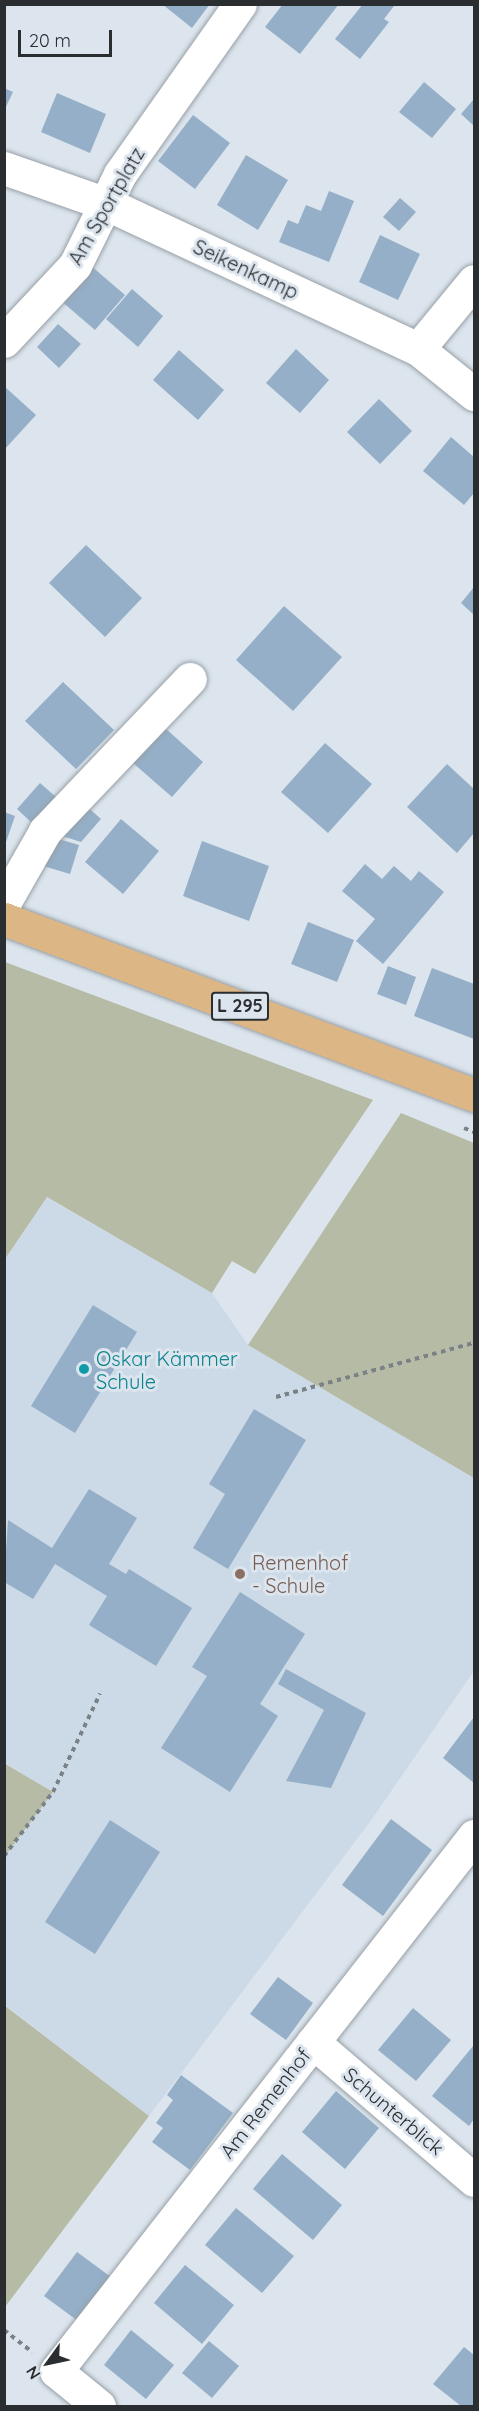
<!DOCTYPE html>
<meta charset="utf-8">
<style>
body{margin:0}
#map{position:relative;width:479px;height:2411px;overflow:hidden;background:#dce5ed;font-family:Quicksand,sans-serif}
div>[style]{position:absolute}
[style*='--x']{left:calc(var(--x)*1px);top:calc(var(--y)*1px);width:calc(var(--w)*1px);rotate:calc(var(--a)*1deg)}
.built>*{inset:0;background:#ccdae7}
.green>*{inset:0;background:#b6bba5}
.building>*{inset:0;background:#94afc7}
.path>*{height:4px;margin-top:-2px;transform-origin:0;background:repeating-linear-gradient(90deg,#7b8287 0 4.5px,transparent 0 9px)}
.roads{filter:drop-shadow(0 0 2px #98a0a7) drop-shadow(0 0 2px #98a0a7)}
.minor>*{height:33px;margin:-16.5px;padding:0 16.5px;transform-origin:16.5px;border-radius:16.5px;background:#fff}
.major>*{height:33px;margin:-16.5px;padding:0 16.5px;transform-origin:16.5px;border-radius:16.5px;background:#dcb685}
.dots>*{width:16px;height:16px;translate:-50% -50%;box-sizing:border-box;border:3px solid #dce5ed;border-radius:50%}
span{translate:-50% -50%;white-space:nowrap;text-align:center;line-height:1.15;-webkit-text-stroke:6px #dce5ed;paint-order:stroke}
.shield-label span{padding:2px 4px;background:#dce5ed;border:2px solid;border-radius:4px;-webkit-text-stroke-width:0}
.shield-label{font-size:18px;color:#2a2e31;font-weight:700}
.street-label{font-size:20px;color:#2a2e31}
.culture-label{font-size:20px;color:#0d838f}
.left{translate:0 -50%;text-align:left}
.education-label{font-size:20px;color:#785e54}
.frame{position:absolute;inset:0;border:6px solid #2a2e31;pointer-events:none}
.north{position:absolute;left:18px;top:2333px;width:60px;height:60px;-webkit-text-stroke:4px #dce5ed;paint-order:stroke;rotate:237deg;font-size:16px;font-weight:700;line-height:24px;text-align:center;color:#2a2e31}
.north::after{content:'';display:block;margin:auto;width:21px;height:27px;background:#2a2e31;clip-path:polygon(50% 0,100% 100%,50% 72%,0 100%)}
.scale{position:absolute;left:18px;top:30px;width:94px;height:27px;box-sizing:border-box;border:3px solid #2a2e31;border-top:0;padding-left:8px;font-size:18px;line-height:21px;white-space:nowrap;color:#2a2e31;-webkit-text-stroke:4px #dce5ed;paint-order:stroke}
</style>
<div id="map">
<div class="built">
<div style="clip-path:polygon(46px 1197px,212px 1293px,248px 1345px,474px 1478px,474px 1671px,372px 1819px,149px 2116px,5px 2005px,4px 1856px,53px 1792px,4px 1762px,5px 1259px)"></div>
</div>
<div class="green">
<div style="clip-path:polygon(5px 962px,373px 1100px,255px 1274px,232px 1261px,212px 1293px,47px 1197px,5px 1259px)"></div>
<div style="clip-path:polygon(401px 1113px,474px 1143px,474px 1478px,248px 1345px)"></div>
<div style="clip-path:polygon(4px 1763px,53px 1792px,5px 1856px,4px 1856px)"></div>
<div style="clip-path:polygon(4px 2005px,149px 2116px,5px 2307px,4px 2307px)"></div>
</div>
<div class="building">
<div style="clip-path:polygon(162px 4px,210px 4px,192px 28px)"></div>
<div style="clip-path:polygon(283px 4px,339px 4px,300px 54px,265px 27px)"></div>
<div style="clip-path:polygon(363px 4px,394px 6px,384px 19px,389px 22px,360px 59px,335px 39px)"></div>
<div style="clip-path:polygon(424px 82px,456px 109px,432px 138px,399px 112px)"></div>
<div style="clip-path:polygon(4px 88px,13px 92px,4px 111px)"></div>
<div style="clip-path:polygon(57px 93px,106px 114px,90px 153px,41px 132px)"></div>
<div style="clip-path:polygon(474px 99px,474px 126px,461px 114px)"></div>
<div style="clip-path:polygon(193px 115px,230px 143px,195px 189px,158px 161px)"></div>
<div style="clip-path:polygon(246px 155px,288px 180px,258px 230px,217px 205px)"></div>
<div style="clip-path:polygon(329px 191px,354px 201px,329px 262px,279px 242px,288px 220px,298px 224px,306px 205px,321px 211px)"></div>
<div style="clip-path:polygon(400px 198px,416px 212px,399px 231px,383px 217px)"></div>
<div style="clip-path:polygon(380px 235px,420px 254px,398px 300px,359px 282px)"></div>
<div style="clip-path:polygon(90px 265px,125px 295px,95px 330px,60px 300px)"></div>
<div style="clip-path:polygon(132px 289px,163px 316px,138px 347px,106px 319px)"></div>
<div style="clip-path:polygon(58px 324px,81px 344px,59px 368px,37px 347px)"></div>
<div style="clip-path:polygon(296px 349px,329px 380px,300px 413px,266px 383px)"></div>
<div style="clip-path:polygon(179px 350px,224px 390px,198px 420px,153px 380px)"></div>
<div style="clip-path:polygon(4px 386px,36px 415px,4px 450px)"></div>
<div style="clip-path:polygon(379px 399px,412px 431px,380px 464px,347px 432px)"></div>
<div style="clip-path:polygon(451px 437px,474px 457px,474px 493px,464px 505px,423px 471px)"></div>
<div style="clip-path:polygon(86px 545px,142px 598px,105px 637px,49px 583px)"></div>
<div style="clip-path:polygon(474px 587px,474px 615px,461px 603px)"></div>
<div style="clip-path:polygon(284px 606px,342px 657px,293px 711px,236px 660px)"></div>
<div style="clip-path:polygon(63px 682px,114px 730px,76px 769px,25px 721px)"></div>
<div style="clip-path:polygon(165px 728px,203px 762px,172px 797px,133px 763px)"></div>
<div style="clip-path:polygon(325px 743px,372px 784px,328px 833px,281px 792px)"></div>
<div style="clip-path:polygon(447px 764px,474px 789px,474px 833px,457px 853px,407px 807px)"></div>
<div style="clip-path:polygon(40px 783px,56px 797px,32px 823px,17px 809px)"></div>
<div style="clip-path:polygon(83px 803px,101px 819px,81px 842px,56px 834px)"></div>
<div style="clip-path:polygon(4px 812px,15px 816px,5px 845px,4px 845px)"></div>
<div style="clip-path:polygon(121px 819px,159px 851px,123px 894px,85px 862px)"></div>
<div style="clip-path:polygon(48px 836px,79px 845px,70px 874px,40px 865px)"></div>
<div style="clip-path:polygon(202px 841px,269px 866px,249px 921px,183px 896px)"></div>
<div style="clip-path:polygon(365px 864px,382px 879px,394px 866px,411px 881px,419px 871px,444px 892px,383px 964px,356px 941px,375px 919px,342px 891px)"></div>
<div style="clip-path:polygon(308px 922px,354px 940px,337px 982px,291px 964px)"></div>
<div style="clip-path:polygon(388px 966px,416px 977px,406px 1005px,377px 994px)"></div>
<div style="clip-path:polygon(432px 968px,474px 984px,474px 1039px,414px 1016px)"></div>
<div style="clip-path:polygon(93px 1305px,137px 1332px,75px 1433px,31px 1406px)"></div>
<div style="clip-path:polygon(254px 1409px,306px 1440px,228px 1569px,193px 1548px,225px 1494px,209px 1484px)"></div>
<div style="clip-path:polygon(89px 1489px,137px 1518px,109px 1564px,126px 1574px,129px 1569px,192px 1608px,156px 1666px,89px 1625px,107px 1596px,55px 1564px,33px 1599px,4px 1582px,8px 1520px,52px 1548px)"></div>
<div style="clip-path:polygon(240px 1592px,305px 1634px,260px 1704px,278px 1716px,230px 1792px,161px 1748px,207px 1676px,192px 1667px)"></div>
<div style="clip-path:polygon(286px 1669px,366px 1713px,331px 1788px,286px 1781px,324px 1710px,278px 1684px)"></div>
<div style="clip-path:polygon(474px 1717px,474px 1783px,443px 1758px)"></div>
<div style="clip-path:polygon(391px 1819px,432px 1850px,383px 1916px,342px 1885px)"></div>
<div style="clip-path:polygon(110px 1820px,160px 1852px,95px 1954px,45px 1922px)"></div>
<div style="clip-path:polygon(278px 1977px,313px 2003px,286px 2040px,250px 2014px)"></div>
<div style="clip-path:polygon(413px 2008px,451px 2040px,416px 2081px,378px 2050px)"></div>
<div style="clip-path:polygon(473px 2046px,474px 2119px,469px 2126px,432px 2096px)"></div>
<div style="clip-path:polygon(181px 2075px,233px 2113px,190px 2170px,152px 2142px,163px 2128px,156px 2123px,173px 2100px,167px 2095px)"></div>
<div style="clip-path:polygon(336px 2091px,379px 2128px,345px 2169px,302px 2132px)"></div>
<div style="clip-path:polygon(282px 2154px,342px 2205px,313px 2240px,253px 2189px)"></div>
<div style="clip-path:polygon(236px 2208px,294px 2256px,262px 2293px,205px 2245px)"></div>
<div style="clip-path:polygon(77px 2252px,111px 2277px,78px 2321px,44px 2296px)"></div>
<div style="clip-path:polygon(185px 2265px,234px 2305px,202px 2344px,154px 2303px)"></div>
<div style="clip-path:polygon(131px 2330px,174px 2365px,146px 2399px,104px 2365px)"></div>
<div style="clip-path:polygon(209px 2341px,239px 2366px,212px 2398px,182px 2373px)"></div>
<div style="clip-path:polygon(464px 2347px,474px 2355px,474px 2406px,461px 2406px,433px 2384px)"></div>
</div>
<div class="path">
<div style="--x:464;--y:1128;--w:11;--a:22"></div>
<div style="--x:276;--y:1397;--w:205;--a:-15.3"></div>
<div style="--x:4;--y:1856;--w:81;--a:-52.6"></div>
<div style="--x:53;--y:1792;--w:109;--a:-64.4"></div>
<div style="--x:4;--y:2330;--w:36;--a:38"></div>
</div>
<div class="roads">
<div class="minor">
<div style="--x:4;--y:168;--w:109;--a:19.3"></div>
<div style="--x:107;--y:204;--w:343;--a:25"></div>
<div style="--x:418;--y:349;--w:72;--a:38.8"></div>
<div style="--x:4;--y:341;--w:104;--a:-46.9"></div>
<div style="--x:75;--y:265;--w:102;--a:-63.7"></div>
<div style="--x:120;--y:174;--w:208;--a:-54.8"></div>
<div style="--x:418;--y:349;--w:88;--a:-50.5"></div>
<div style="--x:4;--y:903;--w:83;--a:-60.3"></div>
<div style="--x:45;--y:831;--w:210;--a:-46.4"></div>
<div style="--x:313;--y:2042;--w:212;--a:40.6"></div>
<div style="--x:99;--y:2406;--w:55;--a:-140.9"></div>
<div style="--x:56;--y:2371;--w:679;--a:-52"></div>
</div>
<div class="major">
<div style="--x:4;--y:919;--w:502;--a:20.53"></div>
</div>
</div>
<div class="dots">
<div style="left:84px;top:1369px;background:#0f9aa8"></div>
<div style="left:240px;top:1574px;background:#8d6e63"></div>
</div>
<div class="shield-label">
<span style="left:240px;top:1006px">L 295</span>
</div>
<div class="street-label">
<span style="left:106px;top:206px;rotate:-60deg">Am Sportplatz</span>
<span style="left:246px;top:269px;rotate:25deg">Seikenkamp</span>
<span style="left:265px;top:2103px;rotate:-52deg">Am Remenhof</span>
<span style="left:394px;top:2111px;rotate:40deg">Schunterblick</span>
</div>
<div class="culture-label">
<span class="left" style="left:96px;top:1370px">Oskar Kämmer<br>Schule</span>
</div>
<div class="education-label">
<span class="left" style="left:252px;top:1574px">Remenhof<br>- Schule</span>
</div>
<div class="frame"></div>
<div class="north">N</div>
<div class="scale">20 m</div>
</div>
